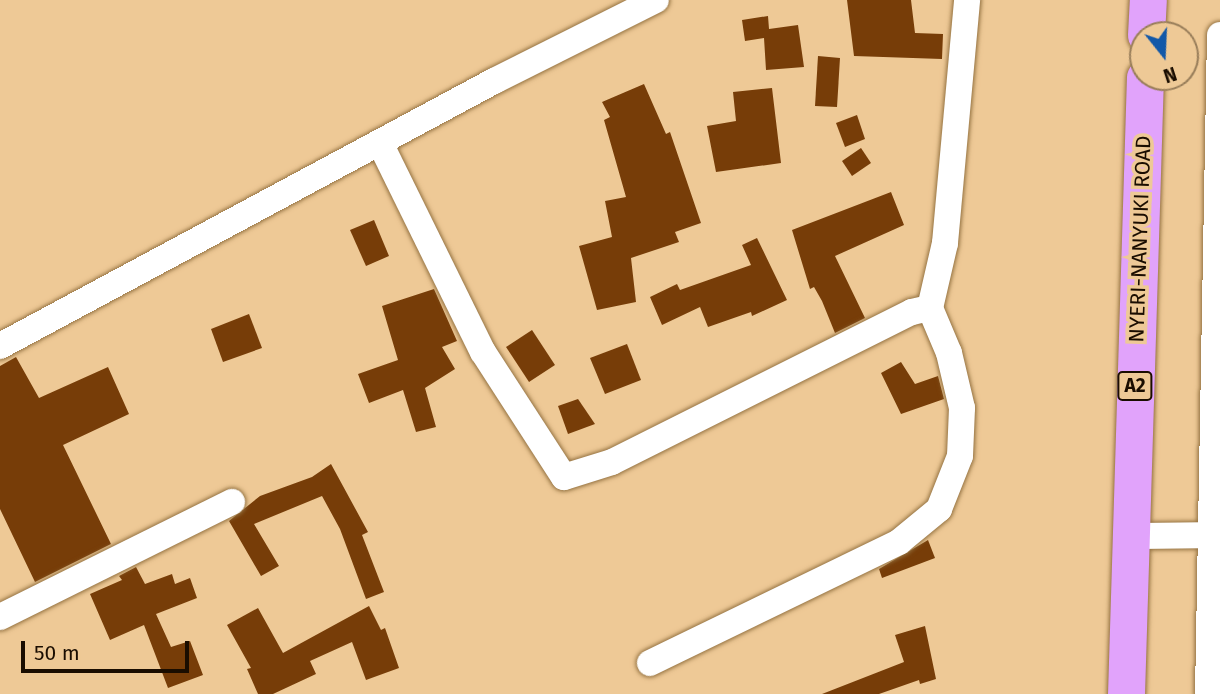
<!DOCTYPE html>
<style>
body{margin:0}
#map{position:relative;width:1220px;height:694px;overflow:hidden;background:#eec996;font-family:"Fira Sans",sans-serif}
div>[style]{position:absolute}
[style*='--x']{left:calc(var(--x)*1px);top:calc(var(--y)*1px);width:calc(var(--w)*1px);rotate:calc(var(--a)*1deg)}
.building>*{inset:0;background:#773d08}
.roads{filter:drop-shadow(0 0 2px #957342) drop-shadow(0 0 2px #957342)}
.minor>*{height:26px;margin:-13px;padding:0 13px;transform-origin:13px;border-radius:13px;background:#fff}
.highway>*{height:37px;margin:-18.5px;padding:0 18.5px;transform-origin:18.5px;border-radius:18.5px;background:#e1a3fb}
span{translate:-50% -50%;white-space:nowrap;text-align:center;line-height:1.15;-webkit-text-stroke:7px #eec996;paint-order:stroke}
.shield-label span{padding:2px 5px;background:#eec996;border:2px solid;border-radius:5px;-webkit-text-stroke-width:0}
.shield-label{font-size:19px;color:#1a0d00;font-weight:700}
.street-label{font-size:21px;color:#1a0d00}
.north{position:absolute;left:1129px;top:21px;width:70px;height:70px;box-sizing:border-box;background:#eec996;border:2px solid #997e5a;border-radius:50%;rotate:162deg;font-size:19px;font-weight:700;line-height:28px;text-align:center;color:#1a0d00}
.north::after{content:'';display:block;margin:auto;width:24px;height:32px;background:#1258a8;clip-path:polygon(50% 0,100% 100%,50% 72%,0 100%)}
.scale{position:absolute;left:21px;top:641px;width:168px;height:32px;box-sizing:border-box;border:4px solid #1a0d00;border-top:0;padding-left:9px;font-size:21px;line-height:24px;white-space:nowrap;color:#1a0d00;-webkit-text-stroke:5px #eec996;paint-order:stroke}
</style>
<div id="map">
<div class="building">
<div style="clip-path:polygon(847px 0,911px 0,915px 33px,943px 34px,942px 59px,854px 56px)"></div>
<div style="clip-path:polygon(768px 16px,769px 29px,798px 25px,804px 67px,766px 70px,764px 38px,745px 41px,742px 20px)"></div>
<div style="clip-path:polygon(818px 56px,840px 58px,837px 107px,815px 106px)"></div>
<div style="clip-path:polygon(644px 84px,666px 134px,670px 132px,701px 223px,675px 232px,679px 242px,631px 258px,636px 302px,597px 310px,579px 246px,612px 237px,605px 201px,626px 197px,604px 120px,610px 117px,602px 102px)"></div>
<div style="clip-path:polygon(772px 88px,781px 163px,716px 172px,707px 126px,736px 121px,733px 92px)"></div>
<div style="clip-path:polygon(857px 115px,865px 139px,845px 147px,836px 123px)"></div>
<div style="clip-path:polygon(861px 148px,871px 163px,852px 176px,842px 161px)"></div>
<div style="clip-path:polygon(891px 192px,904px 225px,835px 256px,865px 318px,835px 333px,822px 301px,814px 287px,810px 289px,792px 230px)"></div>
<div style="clip-path:polygon(374px 220px,389px 256px,366px 266px,350px 230px)"></div>
<div style="clip-path:polygon(757px 238px,787px 300px,752px 316px,751px 312px,708px 327px,700px 307px,662px 325px,650px 297px,677px 284px,680px 290px,751px 265px,742px 245px)"></div>
<div style="clip-path:polygon(434px 289px,457px 341px,442px 347px,455px 369px,425px 388px,436px 427px,416px 432px,403px 390px,369px 403px,358px 374px,398px 360px,382px 306px)"></div>
<div style="clip-path:polygon(249px 314px,262px 348px,223px 362px,211px 329px)"></div>
<div style="clip-path:polygon(532px 330px,555px 365px,529px 382px,506px 347px)"></div>
<div style="clip-path:polygon(627px 344px,641px 380px,605px 394px,590px 358px)"></div>
<div style="clip-path:polygon(16px 357px,39px 398px,108px 367px,129px 414px,63px 445px,111px 544px,35px 582px,0 509px,0 366px)"></div>
<div style="clip-path:polygon(901px 362px,915px 384px,938px 376px,944px 399px,901px 414px,881px 373px)"></div>
<div style="clip-path:polygon(578px 399px,595px 424px,568px 434px,558px 406px)"></div>
<div style="clip-path:polygon(331px 464px,368px 532px,362px 535px,384px 592px,366px 599px,340px 529px,322px 496px,254px 524px,279px 566px,261px 576px,229px 521px,260px 496px,312px 477px)"></div>
<div style="clip-path:polygon(928px 540px,935px 558px,882px 578px,879px 569px)"></div>
<div style="clip-path:polygon(136px 567px,145px 584px,172px 574px,175px 584px,190px 578px,197px 598px,156px 614px,171px 647px,190px 641px,203px 675px,168px 688px,144px 625px,110px 640px,90px 594px,122px 580px,119px 576px)"></div>
<div style="clip-path:polygon(369px 606px,381px 630px,385px 628px,399px 668px,366px 680px,352px 642px,310px 661px,316px 674px,273px 694px,258px 694px,247px 669px,251px 668px,227px 625px,258px 608px,283px 653px)"></div>
<div style="clip-path:polygon(925px 626px,936px 679px,920px 684px,919px 680px,879px 694px,822px 694px,904px 662px,895px 635px)"></div>
</div>
<div class="roads">
<div class="minor">
<div style="--x:380;--y:143;--w:233;--a:63.8"></div>
<div style="--x:483;--y:352;--w:149;--a:57.1"></div>
<div style="--x:564;--y:477;--w:50;--a:-17.4"></div>
<div style="--x:612;--y:462;--w:335;--a:-26.6"></div>
<div style="--x:912;--y:312;--w:18;--a:-13"></div>
<div style="--x:0;--y:346;--w:561;--a:-28.21"></div>
<div style="--x:494;--y:81;--w:181;--a:-26.6"></div>
<div style="--x:1131;--y:536;--w:77;--a:-0.7"></div>
<div style="--x:0;--y:617;--w:259;--a:-26.4"></div>
<div style="--x:650;--y:663;--w:277;--a:-25.9"></div>
<div style="--x:899;--y:542;--w:52;--a:-39.5"></div>
<div style="--x:939;--y:509;--w:57;--a:-68.4"></div>
<div style="--x:960;--y:456;--w:48;--a:-87.6"></div>
<div style="--x:962;--y:408;--w:57;--a:-103.3"></div>
<div style="--x:949;--y:353;--w:49;--a:-112.9"></div>
<div style="--x:930;--y:308;--w:67;--a:-77"></div>
<div style="--x:945;--y:243;--w:244;--a:-84.8"></div>
<div style="--x:1208;--y:694;--w:659;--a:-88.96"></div>
</div>
<div class="highway">
<div style="--x:1146;--y:35;--w:35;--a:-87"></div>
<div style="--x:1126;--y:694;--w:617;--a:-88.24"></div>
</div>
</div>
<div class="shield-label">
<span style="left:1135px;top:386px">A2</span>
</div>
<div class="street-label">
<span style="left:1140px;top:239px;rotate:-88deg">NYERI-NANYUKI ROAD</span>
</div>
<div class="north">N</div>
<div class="scale">50 m</div>
</div>
